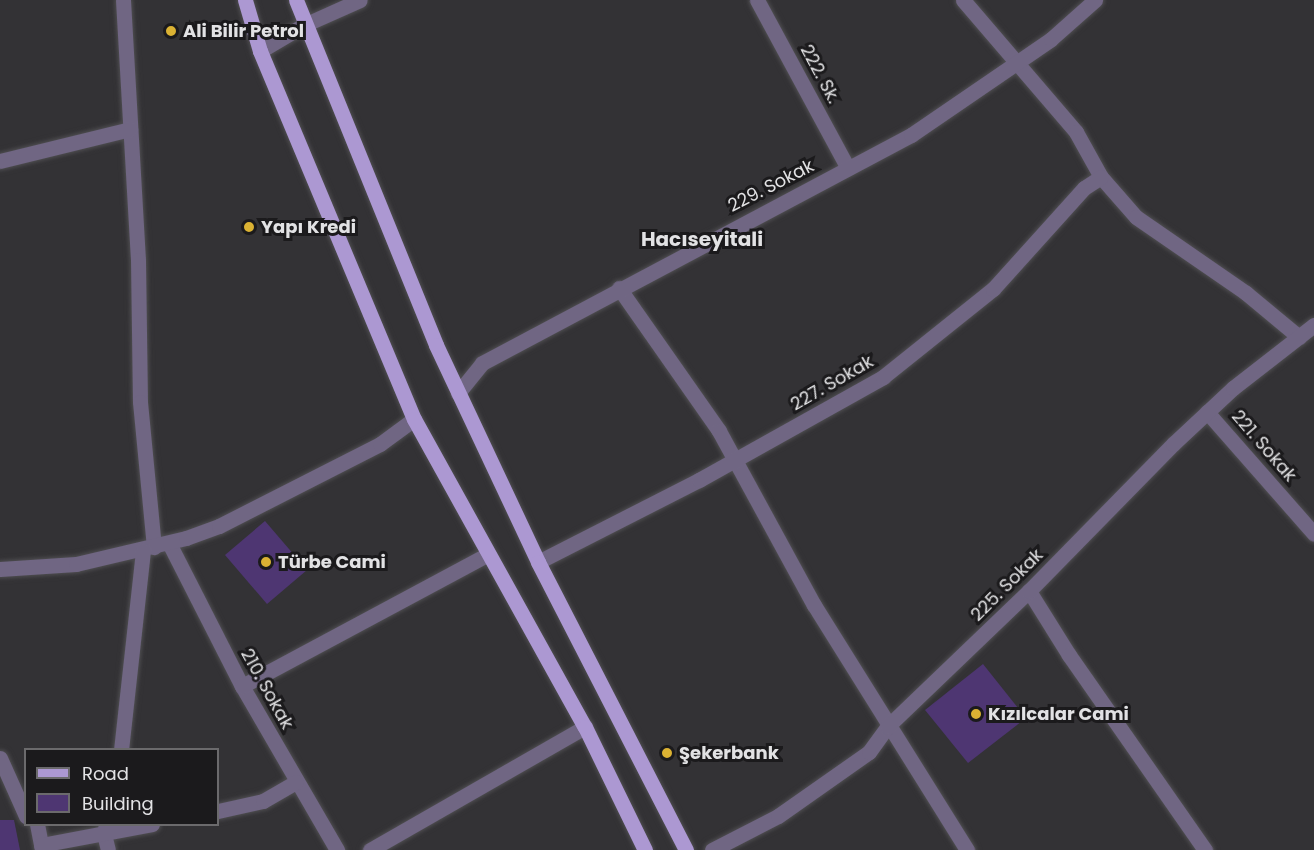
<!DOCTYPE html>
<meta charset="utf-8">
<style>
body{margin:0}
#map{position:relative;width:1314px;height:850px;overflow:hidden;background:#333235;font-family:Poppins,sans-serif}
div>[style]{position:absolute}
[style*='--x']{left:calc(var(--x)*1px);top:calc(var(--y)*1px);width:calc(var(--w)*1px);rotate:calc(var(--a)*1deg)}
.building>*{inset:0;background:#4e3672}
.roads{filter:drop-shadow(0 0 2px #4f4e51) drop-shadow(0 0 2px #4f4e51)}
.minor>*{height:15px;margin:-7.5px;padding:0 7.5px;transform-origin:7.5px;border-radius:7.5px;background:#706683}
.major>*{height:15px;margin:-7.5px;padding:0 7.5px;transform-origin:7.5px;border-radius:7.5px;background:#ac98d2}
.dots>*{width:16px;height:16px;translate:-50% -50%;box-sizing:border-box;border:3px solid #1b1a1c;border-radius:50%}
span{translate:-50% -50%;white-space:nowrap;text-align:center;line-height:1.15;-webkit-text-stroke:6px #1b1a1c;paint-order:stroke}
.poi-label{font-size:18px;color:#e2e2e4;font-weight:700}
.left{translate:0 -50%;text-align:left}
.street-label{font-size:18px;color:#e2e2e4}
.neighbourhood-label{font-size:20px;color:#e2e2e4;font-weight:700}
.legend{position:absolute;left:24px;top:748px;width:195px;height:78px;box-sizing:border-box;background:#1b1a1c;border:2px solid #6b6a6c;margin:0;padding:8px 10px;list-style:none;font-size:18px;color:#e2e2e4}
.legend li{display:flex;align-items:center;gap:12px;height:30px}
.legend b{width:30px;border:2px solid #6b6a6c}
</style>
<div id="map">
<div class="building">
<div style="clip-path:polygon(265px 521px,307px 570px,267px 604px,225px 555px)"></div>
<div style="clip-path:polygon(983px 664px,1026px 718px,968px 763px,925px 710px)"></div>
<div style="clip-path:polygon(0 820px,14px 820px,20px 850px,0 850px)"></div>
</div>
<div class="roads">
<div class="minor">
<div style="--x:123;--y:0;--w:260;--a:86.7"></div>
<div style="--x:138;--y:260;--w:142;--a:89.2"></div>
<div style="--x:140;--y:402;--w:146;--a:84.5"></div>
<div style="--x:757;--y:0;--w:191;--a:61.6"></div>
<div style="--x:963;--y:0;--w:174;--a:49.4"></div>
<div style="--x:1076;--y:132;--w:51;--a:60.9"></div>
<div style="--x:1101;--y:177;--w:53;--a:48.8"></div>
<div style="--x:1136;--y:217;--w:134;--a:34.6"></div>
<div style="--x:1246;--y:293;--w:69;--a:39.7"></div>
<div style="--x:260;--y:51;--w:51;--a:-30.6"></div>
<div style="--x:304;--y:25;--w:61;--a:-24.1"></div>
<div style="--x:0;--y:161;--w:134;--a:-13.8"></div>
<div style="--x:619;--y:288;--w:174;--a:55"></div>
<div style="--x:719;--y:431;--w:198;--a:61.4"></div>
<div style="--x:814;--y:605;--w:289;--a:58"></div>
<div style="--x:458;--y:393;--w:38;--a:-51"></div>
<div style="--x:482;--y:363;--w:486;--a:-28"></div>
<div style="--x:911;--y:135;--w:170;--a:-34.4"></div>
<div style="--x:1051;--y:39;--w:59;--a:-41.6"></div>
<div style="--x:1207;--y:412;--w:162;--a:48.7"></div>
<div style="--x:169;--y:543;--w:161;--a:63"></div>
<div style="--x:242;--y:686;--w:190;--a:59.9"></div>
<div style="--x:538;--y:562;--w:181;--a:-27"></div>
<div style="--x:699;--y:480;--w:211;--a:-29.2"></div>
<div style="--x:883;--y:377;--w:141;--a:-38.7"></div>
<div style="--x:993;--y:289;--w:136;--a:-48"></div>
<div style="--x:1084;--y:188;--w:20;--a:-33"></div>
<div style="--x:0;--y:569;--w:76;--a:-3.8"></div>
<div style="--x:76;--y:564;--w:113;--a:-13.3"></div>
<div style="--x:186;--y:538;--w:35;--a:-20"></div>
<div style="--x:219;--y:526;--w:181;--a:-27"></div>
<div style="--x:380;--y:444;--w:42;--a:-36.3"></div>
<div style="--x:1029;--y:591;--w:75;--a:58"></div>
<div style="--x:1069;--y:655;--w:238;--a:55.1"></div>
<div style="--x:242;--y:686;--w:277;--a:-28.2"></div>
<div style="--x:121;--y:750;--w:201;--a:-83.7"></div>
<div style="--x:0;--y:758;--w:64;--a:65.9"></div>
<div style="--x:218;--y:811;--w:46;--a:-12.5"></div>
<div style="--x:263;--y:801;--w:38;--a:-30"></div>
<div style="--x:37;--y:824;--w:26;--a:79"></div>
<div style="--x:106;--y:824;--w:10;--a:101"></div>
<div style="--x:104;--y:834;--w:16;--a:76"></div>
<div style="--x:41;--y:845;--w:113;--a:-10.7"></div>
<div style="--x:370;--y:850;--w:248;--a:-29.8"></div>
<div style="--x:712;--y:850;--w:74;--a:-27.3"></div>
<div style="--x:778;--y:816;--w:111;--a:-35.1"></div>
<div style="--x:869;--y:752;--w:31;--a:-54"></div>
<div style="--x:887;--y:727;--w:197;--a:-43.8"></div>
<div style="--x:1029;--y:591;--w:206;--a:-45.6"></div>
<div style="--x:1173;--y:444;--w:82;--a:-43"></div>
<div style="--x:1233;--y:388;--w:103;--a:-37.9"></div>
</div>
<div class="major">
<div style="--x:245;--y:0;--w:53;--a:73.6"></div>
<div style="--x:260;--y:51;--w:399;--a:67.3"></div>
<div style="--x:414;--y:419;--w:352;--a:61"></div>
<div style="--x:585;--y:727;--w:137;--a:64"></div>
<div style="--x:296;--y:0;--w:372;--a:67.9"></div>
<div style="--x:436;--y:345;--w:240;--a:64.8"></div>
<div style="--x:538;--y:562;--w:324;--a:62.8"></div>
</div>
</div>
<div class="dots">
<div style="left:171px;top:31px;background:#dbb233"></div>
<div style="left:249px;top:227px;background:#dbb233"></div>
<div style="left:266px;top:562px;background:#dbb233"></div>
<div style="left:976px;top:714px;background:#dbb233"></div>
<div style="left:667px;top:753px;background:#dbb233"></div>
</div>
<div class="poi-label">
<span class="left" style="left:183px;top:31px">Ali Bilir Petrol</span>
<span class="left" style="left:261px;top:227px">Yapı Kredi</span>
<span class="left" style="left:278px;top:562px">Türbe Cami</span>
<span class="left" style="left:988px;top:714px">Kızılcalar Cami</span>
<span class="left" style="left:679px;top:753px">Şekerbank</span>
</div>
<div class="street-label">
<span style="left:820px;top:74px;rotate:62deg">222. Sk.</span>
<span style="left:771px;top:186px;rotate:-27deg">229. Sokak</span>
<span style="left:832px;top:383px;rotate:-30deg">227. Sokak</span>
<span style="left:1264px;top:446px;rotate:49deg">221. Sokak</span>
<span style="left:1007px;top:585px;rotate:-45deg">225. Sokak</span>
<span style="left:267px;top:689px;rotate:61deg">210. Sokak</span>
</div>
<div class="neighbourhood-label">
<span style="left:702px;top:239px">Hacıseyitali</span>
</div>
<ul class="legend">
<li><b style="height:8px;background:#ac98d2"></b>Road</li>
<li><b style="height:16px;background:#4e3672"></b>Building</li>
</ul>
</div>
